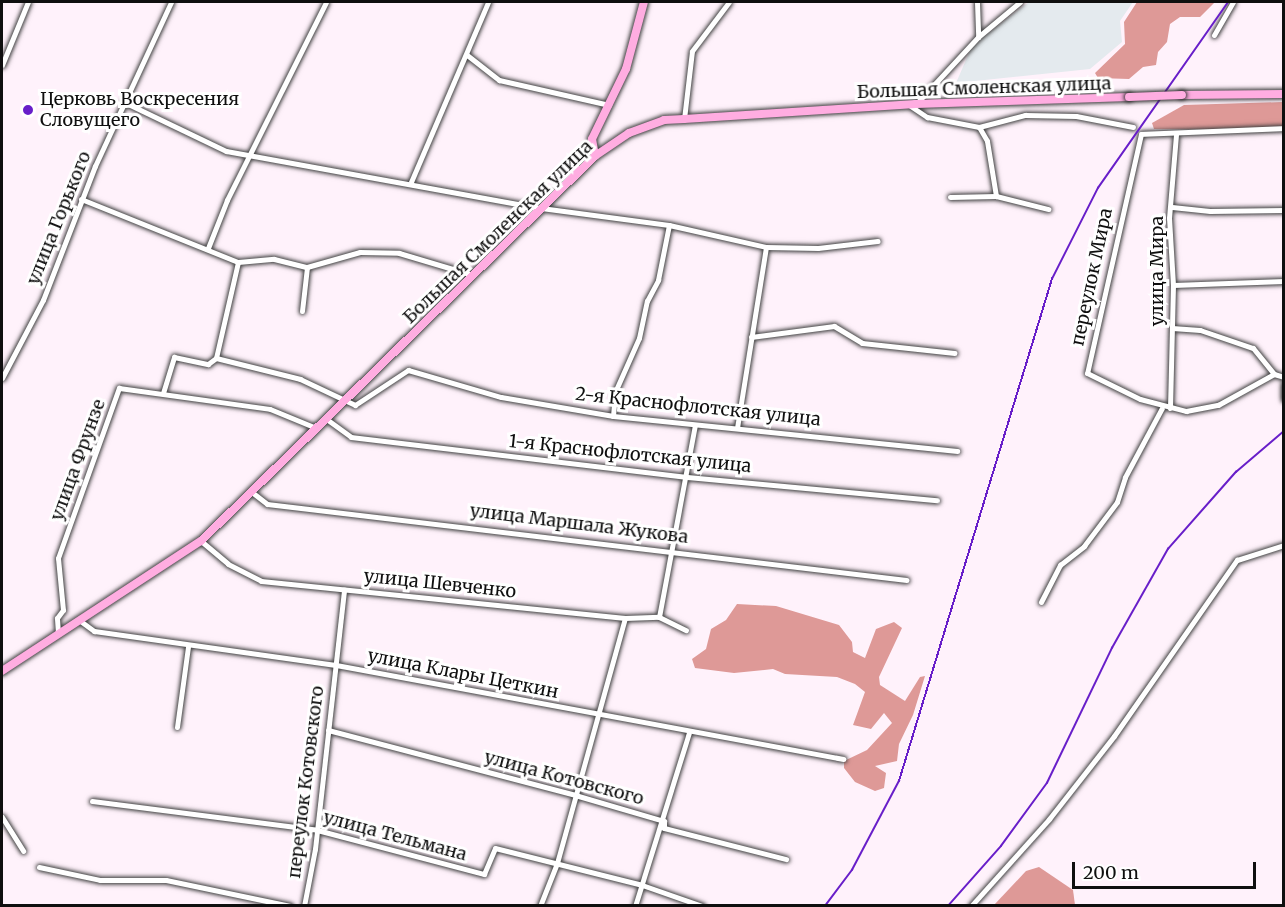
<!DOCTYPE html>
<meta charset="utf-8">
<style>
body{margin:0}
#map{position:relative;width:1285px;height:907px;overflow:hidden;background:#fff2fb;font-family:Merriweather,serif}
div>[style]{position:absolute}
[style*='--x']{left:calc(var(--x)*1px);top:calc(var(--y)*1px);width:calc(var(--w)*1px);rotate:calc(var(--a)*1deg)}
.industrial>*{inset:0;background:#e4eaee}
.forest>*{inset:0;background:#de9997}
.roads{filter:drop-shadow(0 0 2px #424242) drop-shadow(0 0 2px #424242)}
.street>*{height:5px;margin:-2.5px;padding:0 2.5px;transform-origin:2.5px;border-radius:2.5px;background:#fff}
.secondary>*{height:8px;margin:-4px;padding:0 4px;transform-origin:4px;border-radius:4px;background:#ffade1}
.rail>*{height:1.5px;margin:-0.75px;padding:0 0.75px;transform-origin:0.75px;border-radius:0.75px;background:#681ec9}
.bridges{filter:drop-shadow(0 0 2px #313131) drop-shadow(0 0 2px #313131)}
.secondary-bridge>*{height:8px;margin:-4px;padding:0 4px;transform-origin:4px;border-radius:4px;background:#ffade1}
.dots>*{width:16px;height:16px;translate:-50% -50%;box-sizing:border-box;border:3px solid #fff;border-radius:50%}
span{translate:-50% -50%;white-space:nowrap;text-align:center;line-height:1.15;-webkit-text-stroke:6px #fff;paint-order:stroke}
.street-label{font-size:18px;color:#0f0f0f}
.poi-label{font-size:18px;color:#0f0f0f}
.left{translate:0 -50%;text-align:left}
.frame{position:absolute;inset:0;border:3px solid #0f0f0f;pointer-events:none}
.scale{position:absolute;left:1072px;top:862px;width:184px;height:27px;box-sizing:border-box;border:3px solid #0f0f0f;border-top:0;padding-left:8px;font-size:18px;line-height:21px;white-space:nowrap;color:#0f0f0f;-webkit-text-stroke:4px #fff;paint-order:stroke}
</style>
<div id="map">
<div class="industrial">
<div style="clip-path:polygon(1029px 2px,1133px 2px,1120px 21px,1122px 42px,1090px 69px,956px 83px,972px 46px)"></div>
</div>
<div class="forest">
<div style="clip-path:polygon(1137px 2px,1215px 2px,1200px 17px,1180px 17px,1170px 24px,1167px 42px,1158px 52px,1156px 65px,1143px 67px,1129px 79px,1098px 78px,1095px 73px,1125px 44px,1124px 22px)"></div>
<div style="clip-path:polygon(1283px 102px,1283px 130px,1154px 129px,1152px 123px,1184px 105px)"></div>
<div style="clip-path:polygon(737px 604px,776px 606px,839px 625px,852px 642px,853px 652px,865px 658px,876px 629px,894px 622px,902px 628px,879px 677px,880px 685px,905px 701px,920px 677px,925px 676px,913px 715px,899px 744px,897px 761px,875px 766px,886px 773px,884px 788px,875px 791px,855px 782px,844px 768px,844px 761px,867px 750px,892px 723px,884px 713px,871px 729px,853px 725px,865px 692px,855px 684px,837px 677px,785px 674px,773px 669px,734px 673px,695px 668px,692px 659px,706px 649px,711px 629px,726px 620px)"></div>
<div style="clip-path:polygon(1039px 867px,1073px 890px,1075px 905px,994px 905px,1026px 871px)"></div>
</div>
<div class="roads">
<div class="street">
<div style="--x:977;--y:2;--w:35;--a:88"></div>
<div style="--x:1214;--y:35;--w:38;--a:-60"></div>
<div style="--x:467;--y:55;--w:41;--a:38"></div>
<div style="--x:499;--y:80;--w:113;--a:12.8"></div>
<div style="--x:2;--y:65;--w:68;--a:-67.6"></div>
<div style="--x:124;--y:102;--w:113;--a:25.7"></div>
<div style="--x:226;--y:151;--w:320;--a:10.3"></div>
<div style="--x:541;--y:208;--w:129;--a:7.6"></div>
<div style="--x:669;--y:225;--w:99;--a:12.8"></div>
<div style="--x:766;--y:247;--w:52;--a:1.1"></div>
<div style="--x:818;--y:248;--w:60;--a:-6.7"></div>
<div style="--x:916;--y:104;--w:91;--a:-47.2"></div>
<div style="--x:978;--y:37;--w:55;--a:-39.8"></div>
<div style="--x:909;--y:105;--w:22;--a:34"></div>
<div style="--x:927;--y:117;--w:53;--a:10.9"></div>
<div style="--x:979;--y:127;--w:48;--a:-14.6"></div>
<div style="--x:1025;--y:115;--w:51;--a:1.1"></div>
<div style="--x:1076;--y:116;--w:58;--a:10.9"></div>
<div style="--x:684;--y:119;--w:68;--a:-83.3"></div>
<div style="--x:692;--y:51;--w:61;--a:-52.9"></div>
<div style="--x:979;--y:127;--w:16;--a:60"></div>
<div style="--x:987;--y:141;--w:56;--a:80.7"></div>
<div style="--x:1284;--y:128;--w:143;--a:177.6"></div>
<div style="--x:1141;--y:134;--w:245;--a:102.7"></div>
<div style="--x:1087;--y:373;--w:59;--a:26.1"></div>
<div style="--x:1140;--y:399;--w:48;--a:14.6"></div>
<div style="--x:1186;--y:411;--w:33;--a:-11"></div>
<div style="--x:1218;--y:405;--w:64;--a:-29"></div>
<div style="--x:1274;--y:374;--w:10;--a:17"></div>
<div style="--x:411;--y:182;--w:196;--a:-66.8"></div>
<div style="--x:950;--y:197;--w:46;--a:-1.2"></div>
<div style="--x:996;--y:196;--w:54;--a:14"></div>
<div style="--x:81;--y:199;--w:169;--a:21.9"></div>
<div style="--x:238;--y:262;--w:36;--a:-5"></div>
<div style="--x:274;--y:259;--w:34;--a:14"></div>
<div style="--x:307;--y:267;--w:55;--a:-15.8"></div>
<div style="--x:360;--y:252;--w:39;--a:1"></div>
<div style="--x:399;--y:253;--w:77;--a:16.6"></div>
<div style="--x:1172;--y:207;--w:38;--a:6"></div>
<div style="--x:1210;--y:211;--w:74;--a:-0.8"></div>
<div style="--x:208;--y:248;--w:52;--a:-68.4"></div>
<div style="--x:227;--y:200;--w:221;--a:-63.4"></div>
<div style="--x:1173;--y:285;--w:111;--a:-2.1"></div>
<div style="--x:302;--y:311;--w:44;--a:-83.5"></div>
<div style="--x:1172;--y:328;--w:28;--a:4"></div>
<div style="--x:1200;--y:330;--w:56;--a:18.8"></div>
<div style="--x:1253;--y:348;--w:33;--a:51"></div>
<div style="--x:751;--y:337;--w:84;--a:-7.5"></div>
<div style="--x:834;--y:326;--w:33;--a:31"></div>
<div style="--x:862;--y:343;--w:93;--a:6.2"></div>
<div style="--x:216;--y:358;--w:98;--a:-77.1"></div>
<div style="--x:2;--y:378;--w:88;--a:-62.3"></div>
<div style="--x:43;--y:300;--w:144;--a:-68.8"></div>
<div style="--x:95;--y:166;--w:181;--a:-65.1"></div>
<div style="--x:1284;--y:384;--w:15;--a:90"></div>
<div style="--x:163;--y:393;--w:38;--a:-73"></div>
<div style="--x:174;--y:357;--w:35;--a:12"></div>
<div style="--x:208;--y:364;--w:10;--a:-37"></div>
<div style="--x:216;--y:358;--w:87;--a:14"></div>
<div style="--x:300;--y:379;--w:61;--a:25.3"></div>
<div style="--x:355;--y:405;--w:64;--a:-33.4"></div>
<div style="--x:408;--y:370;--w:97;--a:16.2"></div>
<div style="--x:501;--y:397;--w:114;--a:9.6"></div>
<div style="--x:613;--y:416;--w:346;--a:5.8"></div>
<div style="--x:1170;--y:408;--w:123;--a:-88.6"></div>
<div style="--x:1173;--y:285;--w:67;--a:-93.4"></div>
<div style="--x:1169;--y:218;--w:84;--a:-85.2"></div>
<div style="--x:613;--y:416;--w:24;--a:-85"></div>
<div style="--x:615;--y:392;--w:59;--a:-66"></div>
<div style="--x:639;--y:338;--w:38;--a:-78"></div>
<div style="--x:647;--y:301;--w:24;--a:-62"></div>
<div style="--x:658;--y:280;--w:56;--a:-78.7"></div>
<div style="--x:325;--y:418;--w:32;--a:36"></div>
<div style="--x:351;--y:437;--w:338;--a:6.8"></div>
<div style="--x:687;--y:477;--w:251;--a:5.3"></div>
<div style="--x:737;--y:428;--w:183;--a:-80.9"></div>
<div style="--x:253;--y:493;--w:18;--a:38"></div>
<div style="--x:267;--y:504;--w:644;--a:6.78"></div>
<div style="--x:201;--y:541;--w:35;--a:40"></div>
<div style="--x:228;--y:564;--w:37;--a:27"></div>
<div style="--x:261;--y:581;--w:366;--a:5.8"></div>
<div style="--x:625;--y:618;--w:34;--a:-2"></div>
<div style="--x:659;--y:617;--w:30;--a:26"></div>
<div style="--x:1041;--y:602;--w:42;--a:-62.8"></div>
<div style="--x:1060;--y:565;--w:31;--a:-38"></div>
<div style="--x:1084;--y:546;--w:55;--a:-53.1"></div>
<div style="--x:1117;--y:502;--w:26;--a:-72"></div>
<div style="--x:1125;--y:477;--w:78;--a:-61.8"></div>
<div style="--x:659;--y:617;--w:195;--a:-79.4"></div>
<div style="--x:79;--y:620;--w:19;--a:36"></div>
<div style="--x:94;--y:631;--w:244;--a:8"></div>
<div style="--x:336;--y:665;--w:516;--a:10.5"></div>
<div style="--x:58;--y:633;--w:15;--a:-94"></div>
<div style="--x:57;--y:618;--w:10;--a:-53"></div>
<div style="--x:63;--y:610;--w:52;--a:-95.5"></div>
<div style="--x:58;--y:558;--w:181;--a:-70.3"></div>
<div style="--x:119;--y:388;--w:152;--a:7.9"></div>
<div style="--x:270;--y:409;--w:50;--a:22.4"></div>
<div style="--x:177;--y:727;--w:81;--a:-82.2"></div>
<div style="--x:328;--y:730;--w:255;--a:14.7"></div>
<div style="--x:575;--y:795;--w:93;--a:16.3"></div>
<div style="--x:664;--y:821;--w:7;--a:90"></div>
<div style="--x:664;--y:828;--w:126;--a:14.3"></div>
<div style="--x:92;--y:801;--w:227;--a:7.3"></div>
<div style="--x:317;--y:830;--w:173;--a:14.8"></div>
<div style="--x:484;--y:874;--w:28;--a:-67"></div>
<div style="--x:495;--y:848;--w:152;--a:14.1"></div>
<div style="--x:642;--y:885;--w:64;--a:19.3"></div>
<div style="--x:2;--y:817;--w:40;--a:58"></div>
<div style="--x:39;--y:867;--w:62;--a:12"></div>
<div style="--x:100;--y:880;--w:66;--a:0"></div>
<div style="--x:166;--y:880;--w:127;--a:11.8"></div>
<div style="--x:304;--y:906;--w:58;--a:-79.1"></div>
<div style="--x:315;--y:849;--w:261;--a:-83.6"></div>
<div style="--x:540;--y:906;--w:46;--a:-68.4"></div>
<div style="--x:557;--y:863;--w:254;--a:-74.5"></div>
<div style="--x:635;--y:906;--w:181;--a:-72.7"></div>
<div style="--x:971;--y:906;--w:117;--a:-48.1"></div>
<div style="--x:1049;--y:819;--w:105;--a:-51.9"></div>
<div style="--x:1114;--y:736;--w:215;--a:-55.1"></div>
<div style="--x:1237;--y:560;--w:49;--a:-17.7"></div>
</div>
<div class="secondary">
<div style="--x:1182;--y:95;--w:102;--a:-0.6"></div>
<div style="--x:595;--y:156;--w:17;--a:-100"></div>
<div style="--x:592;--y:139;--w:78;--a:-64.1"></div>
<div style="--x:626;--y:69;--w:69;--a:-75"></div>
<div style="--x:2;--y:671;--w:238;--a:-33.2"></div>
<div style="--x:201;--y:541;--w:551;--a:-44.34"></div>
<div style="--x:595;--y:156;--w:41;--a:-34.1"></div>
<div style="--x:629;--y:133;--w:37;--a:-20"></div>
<div style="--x:664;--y:120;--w:20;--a:-3"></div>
<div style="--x:684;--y:119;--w:232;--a:-3.7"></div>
<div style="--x:916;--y:104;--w:213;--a:-1.9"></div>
</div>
</div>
<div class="rail">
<div style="--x:825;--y:906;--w:45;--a:-53.1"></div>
<div style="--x:852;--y:870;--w:101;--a:-62.2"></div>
<div style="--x:899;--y:781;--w:525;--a:-73.05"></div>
<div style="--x:1052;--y:279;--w:102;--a:-63.2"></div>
<div style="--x:1098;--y:188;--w:227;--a:-55"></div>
<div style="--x:948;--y:906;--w:80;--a:-48.5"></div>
<div style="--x:1001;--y:846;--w:78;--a:-53.9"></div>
<div style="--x:1047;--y:783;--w:150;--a:-64.3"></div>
<div style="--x:1112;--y:648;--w:114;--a:-60.5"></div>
<div style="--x:1168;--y:549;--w:103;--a:-48.6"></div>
<div style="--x:1236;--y:472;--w:63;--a:-40.5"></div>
</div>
<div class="bridges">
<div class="secondary-bridge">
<div style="--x:1129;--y:97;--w:53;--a:-2.2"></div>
</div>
</div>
<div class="dots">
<div style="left:28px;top:110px;background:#681ec9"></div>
</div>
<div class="street-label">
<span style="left:984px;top:88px;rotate:-2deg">Большая Смоленская улица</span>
<span style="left:59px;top:218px;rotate:-68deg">улица Горького</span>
<span style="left:498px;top:232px;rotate:-44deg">Большая Смоленская улица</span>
<span style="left:1157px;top:271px;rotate:-90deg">улица Мира</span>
<span style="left:1092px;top:277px;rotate:-78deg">переулок Мира</span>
<span style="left:698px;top:407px;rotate:6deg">2-я Краснофлотская улица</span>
<span style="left:630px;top:454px;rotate:6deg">1-я Краснофлотская улица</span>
<span style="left:78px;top:460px;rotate:-70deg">улица Фрунзе</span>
<span style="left:579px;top:524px;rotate:7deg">улица Маршала Жукова</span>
<span style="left:440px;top:584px;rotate:6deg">улица Шевченко</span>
<span style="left:463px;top:674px;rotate:11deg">улица Клары Цеткин</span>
<span style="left:564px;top:778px;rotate:15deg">улица Котовского</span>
<span style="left:306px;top:782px;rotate:-83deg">переулок Котовского</span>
<span style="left:395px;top:836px;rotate:15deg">улица Тельмана</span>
</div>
<div class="poi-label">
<span class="left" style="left:40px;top:110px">Церковь Воскресения<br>Словущего</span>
</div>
<div class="frame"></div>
<div class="scale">200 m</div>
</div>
